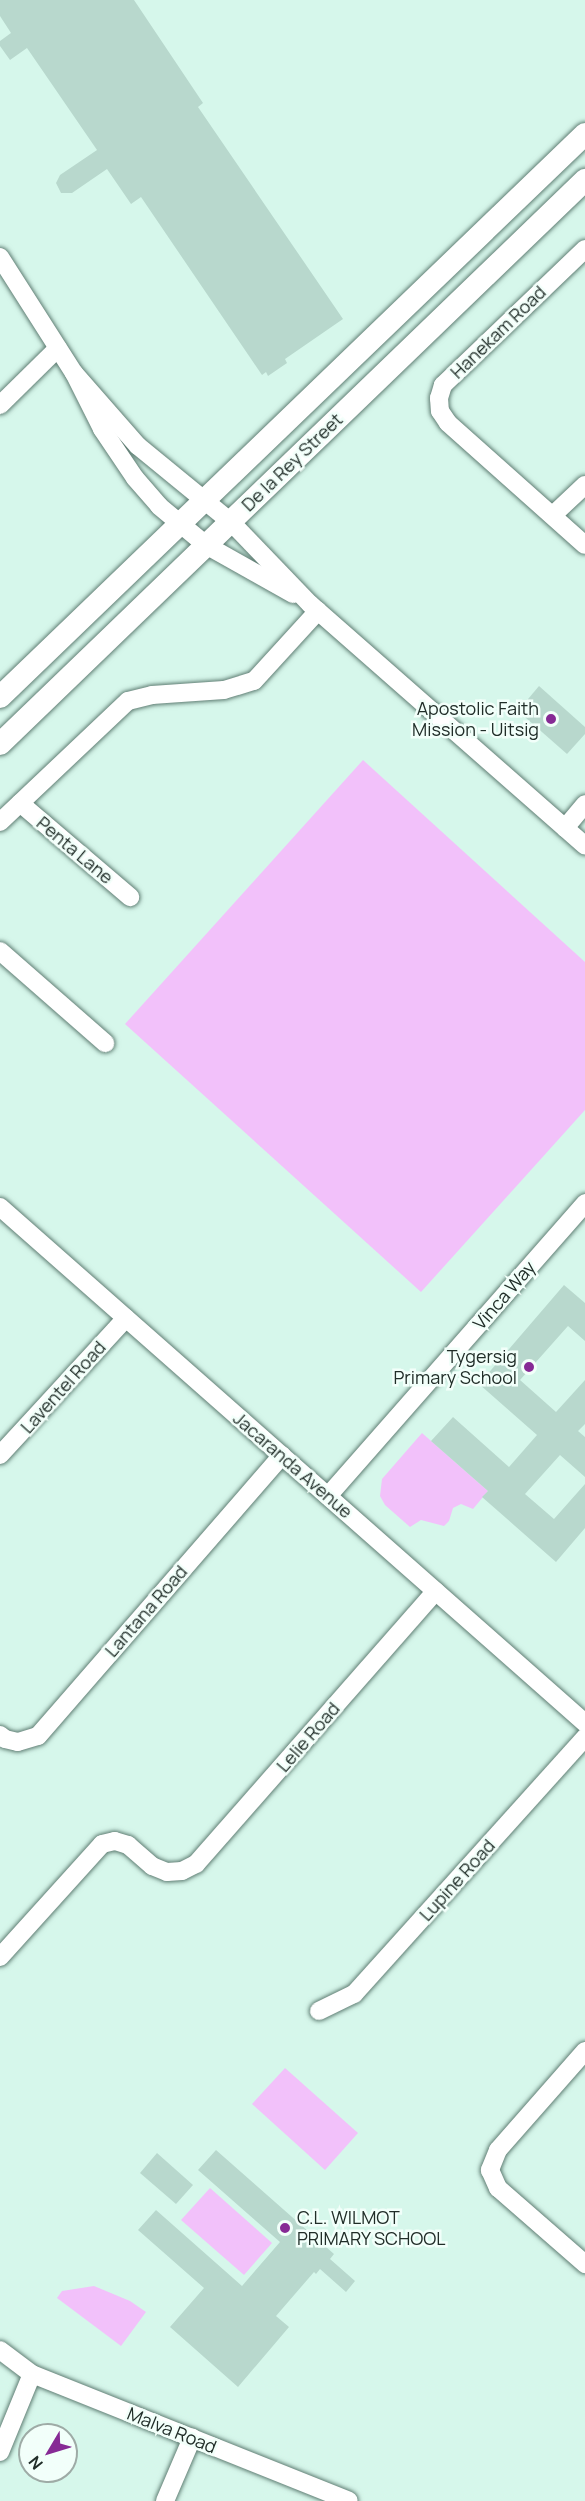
<!DOCTYPE html>
<style>
body{margin:0}
#map{position:relative;width:585px;height:2501px;overflow:hidden;background:#d6f7eb;font-family:Manrope,sans-serif}
div>[style]{position:absolute}
[style*='--x']{left:calc(var(--x)*1px);top:calc(var(--y)*1px);width:calc(var(--w)*1px);rotate:calc(var(--a)*1deg)}
.green>*{inset:0;background:#f2c1fa}
.building>*{inset:0;background:#b8d8cd}
.roads{filter:drop-shadow(0 0 2px #607e74) drop-shadow(0 0 2px #607e74)}
.minor>*{height:18px;margin:-9px;padding:0 9px;transform-origin:9px;border-radius:9px;background:#fff}
.major>*{height:22px;margin:-11px;padding:0 11px;transform-origin:11px;border-radius:11px;background:#fff}
.dots>*{width:16px;height:16px;translate:-50% -50%;box-sizing:border-box;border:3px solid #f2fffa;border-radius:50%}
span{translate:-50% -50%;white-space:nowrap;text-align:center;line-height:1.15;-webkit-text-stroke:5px #f2fffa;paint-order:stroke}
.street-label{font-size:18px;color:#202d28}
.poi-label{font-size:18px;color:#202d28}
.right{translate:-100% -50%;text-align:right}
.left{translate:0 -50%;text-align:left}
.north{position:absolute;left:18px;top:2423px;width:60px;height:60px;box-sizing:border-box;background:#f2fffa;border:2px solid #9eaba6;border-radius:50%;rotate:232deg;font-size:16px;font-weight:700;line-height:24px;text-align:center;color:#202d28}
.north::after{content:'';display:block;margin:auto;width:21px;height:27px;background:#862a95;clip-path:polygon(50% 0,100% 100%,50% 72%,0 100%)}
</style>
<div id="map">
<div class="green">
<div style="clip-path:polygon(363px 760px,585px 962px,585px 1110px,421px 1292px,125px 1024px)"></div>
<div style="clip-path:polygon(422px 1433px,488px 1491px,473px 1509px,461px 1504px,453px 1508px,449px 1521px,444px 1526px,421px 1520px,410px 1527px,385px 1505px,380px 1496px,382px 1479px)"></div>
<div style="clip-path:polygon(285px 2068px,358px 2133px,325px 2170px,252px 2104px)"></div>
<div style="clip-path:polygon(210px 2188px,272px 2243px,244px 2275px,181px 2220px)"></div>
<div style="clip-path:polygon(94px 2286px,130px 2301px,146px 2312px,121px 2346px,57px 2298px,62px 2291px)"></div>
</div>
<div class="building">
<div style="clip-path:polygon(0 0,134px 0,203px 103px,198px 107px,343px 319px,285px 359px,287px 363px,268px 376px,266px 372px,262px 375px,141px 197px,131px 204px,107px 169px,72px 193px,61px 193px,56px 183px,60px 175px,97px 150px,27px 48px,10px 60px,0 46px,0 41px,11px 33px,0 16px)"></div>
<div style="clip-path:polygon(539px 686px,585px 727px,585px 734px,567px 754px,518px 711px)"></div>
<div style="clip-path:polygon(564px 1285px,585px 1303px,585px 1341px,568px 1326px,520px 1380px,556px 1412px,585px 1380px,585px 1424px,578px 1431px,585px 1437px,585px 1477px,560px 1455px,525px 1494px,554px 1519px,585px 1484px,585px 1528px,556px 1562px,482px 1497px,488px 1491px,431px 1441px,453px 1417px,509px 1467px,537px 1435px,479px 1384px)"></div>
<div style="clip-path:polygon(216px 2150px,334px 2254px,330px 2259px,355px 2281px,346px 2292px,320px 2269px,316px 2274px,314px 2272px,276px 2316px,289px 2327px,238px 2387px,170px 2327px,204px 2288px,138px 2230px,156px 2210px,242px 2286px,280px 2242px,198px 2170px)"></div>
<div style="clip-path:polygon(157px 2153px,193px 2185px,176px 2204px,140px 2173px)"></div>
</div>
<div class="roads">
<div class="minor">
<div style="--x:585;--y:249;--w:197;--a:136.2"></div>
<div style="--x:443;--y:385;--w:14;--a:107"></div>
<div style="--x:439;--y:398;--w:13;--a:86"></div>
<div style="--x:440;--y:411;--w:14;--a:56"></div>
<div style="--x:448;--y:423;--w:183;--a:41.7"></div>
<div style="--x:0;--y:257;--w:138;--a:57.5"></div>
<div style="--x:74;--y:373;--w:63;--a:63.4"></div>
<div style="--x:102;--y:429;--w:59;--a:56"></div>
<div style="--x:135;--y:478;--w:37;--a:49"></div>
<div style="--x:159;--y:506;--w:61;--a:39.7"></div>
<div style="--x:206;--y:545;--w:100;--a:29.4"></div>
<div style="--x:74;--y:373;--w:97;--a:48.8"></div>
<div style="--x:138;--y:446;--w:120;--a:39.3"></div>
<div style="--x:231;--y:522;--w:114;--a:46.1"></div>
<div style="--x:310;--y:604;--w:366;--a:41.3"></div>
<div style="--x:0;--y:405;--w:81;--a:-44.5"></div>
<div style="--x:553;--y:515;--w:44;--a:-43.2"></div>
<div style="--x:20;--y:803;--w:145;--a:40.5"></div>
<div style="--x:0;--y:822;--w:176;--a:-43.4"></div>
<div style="--x:128;--y:701;--w:25;--a:-14"></div>
<div style="--x:152;--y:695;--w:72;--a:-4"></div>
<div style="--x:224;--y:690;--w:31;--a:-17"></div>
<div style="--x:254;--y:681;--w:95;--a:-47.6"></div>
<div style="--x:565;--y:828;--w:31;--a:-50"></div>
<div style="--x:0;--y:951;--w:140;--a:41.2"></div>
<div style="--x:0;--y:1207;--w:780;--a:41.41"></div>
<div style="--x:0;--y:1455;--w:186;--a:-47.4"></div>
<div style="--x:328;--y:1496;--w:390;--a:-48.7"></div>
<div style="--x:0;--y:1735;--w:6;--a:39"></div>
<div style="--x:5;--y:1739;--w:13;--a:13"></div>
<div style="--x:18;--y:1742;--w:21;--a:-17"></div>
<div style="--x:38;--y:1736;--w:372;--a:-49"></div>
<div style="--x:0;--y:1957;--w:152;--a:-47.9"></div>
<div style="--x:102;--y:1844;--w:13;--a:-13"></div>
<div style="--x:115;--y:1841;--w:14;--a:17"></div>
<div style="--x:128;--y:1845;--w:32;--a:41"></div>
<div style="--x:152;--y:1866;--w:16;--a:22"></div>
<div style="--x:167;--y:1872;--w:15;--a:-4"></div>
<div style="--x:182;--y:1871;--w:16;--a:-27"></div>
<div style="--x:196;--y:1864;--w:363;--a:-48.7"></div>
<div style="--x:319;--y:2011;--w:39;--a:-26"></div>
<div style="--x:354;--y:1994;--w:346;--a:-48"></div>
<div style="--x:585;--y:2051;--w:132;--a:131.3"></div>
<div style="--x:498;--y:2150;--w:22;--a:112"></div>
<div style="--x:490;--y:2170;--w:20;--a:66"></div>
<div style="--x:498;--y:2188;--w:116;--a:41.1"></div>
<div style="--x:0;--y:2350;--w:40;--a:37"></div>
<div style="--x:32;--y:2374;--w:341;--a:21.8"></div>
<div style="--x:0;--y:2452;--w:84;--a:-67.7"></div>
<div style="--x:165;--y:2501;--w:69;--a:-66.8"></div>
</div>
<div class="major">
<div style="--x:0;--y:697;--w:812;--a:-43.9"></div>
<div style="--x:0;--y:744;--w:813;--a:-43.95"></div>
</div>
</div>
<div class="dots">
<div style="left:551px;top:719px;background:#862a95"></div>
<div style="left:529px;top:1367px;background:#862a95"></div>
<div style="left:285px;top:2228px;background:#862a95"></div>
</div>
<div class="street-label">
<span style="left:498px;top:332px;rotate:-44deg">Hanekam Road</span>
<span style="left:292px;top:462px;rotate:-44deg">De la Rey Street</span>
<span style="left:75px;top:850px;rotate:40deg">Penta Lane</span>
<span style="left:504px;top:1295px;rotate:-49deg">Vinca Way</span>
<span style="left:63px;top:1387px;rotate:-48deg">Laventel Road</span>
<span style="left:293px;top:1465px;rotate:41deg">Jacaranda Avenue</span>
<span style="left:146px;top:1611px;rotate:-49deg">Lantana Road</span>
<span style="left:308px;top:1737px;rotate:-49deg">Lelie Road</span>
<span style="left:457px;top:1880px;rotate:-48deg">Lupine Road</span>
<span style="left:172px;top:2430px;rotate:22deg">Malva Road</span>
</div>
<div class="poi-label">
<span class="right" style="left:539px;top:719px">Apostolic Faith<br>Mission - Uitsig</span>
<span class="right" style="left:517px;top:1367px">Tygersig<br>Primary School</span>
<span class="left" style="left:297px;top:2228px">C.L. WILMOT<br>PRIMARY SCHOOL</span>
</div>
<div class="north">N</div>
</div>
